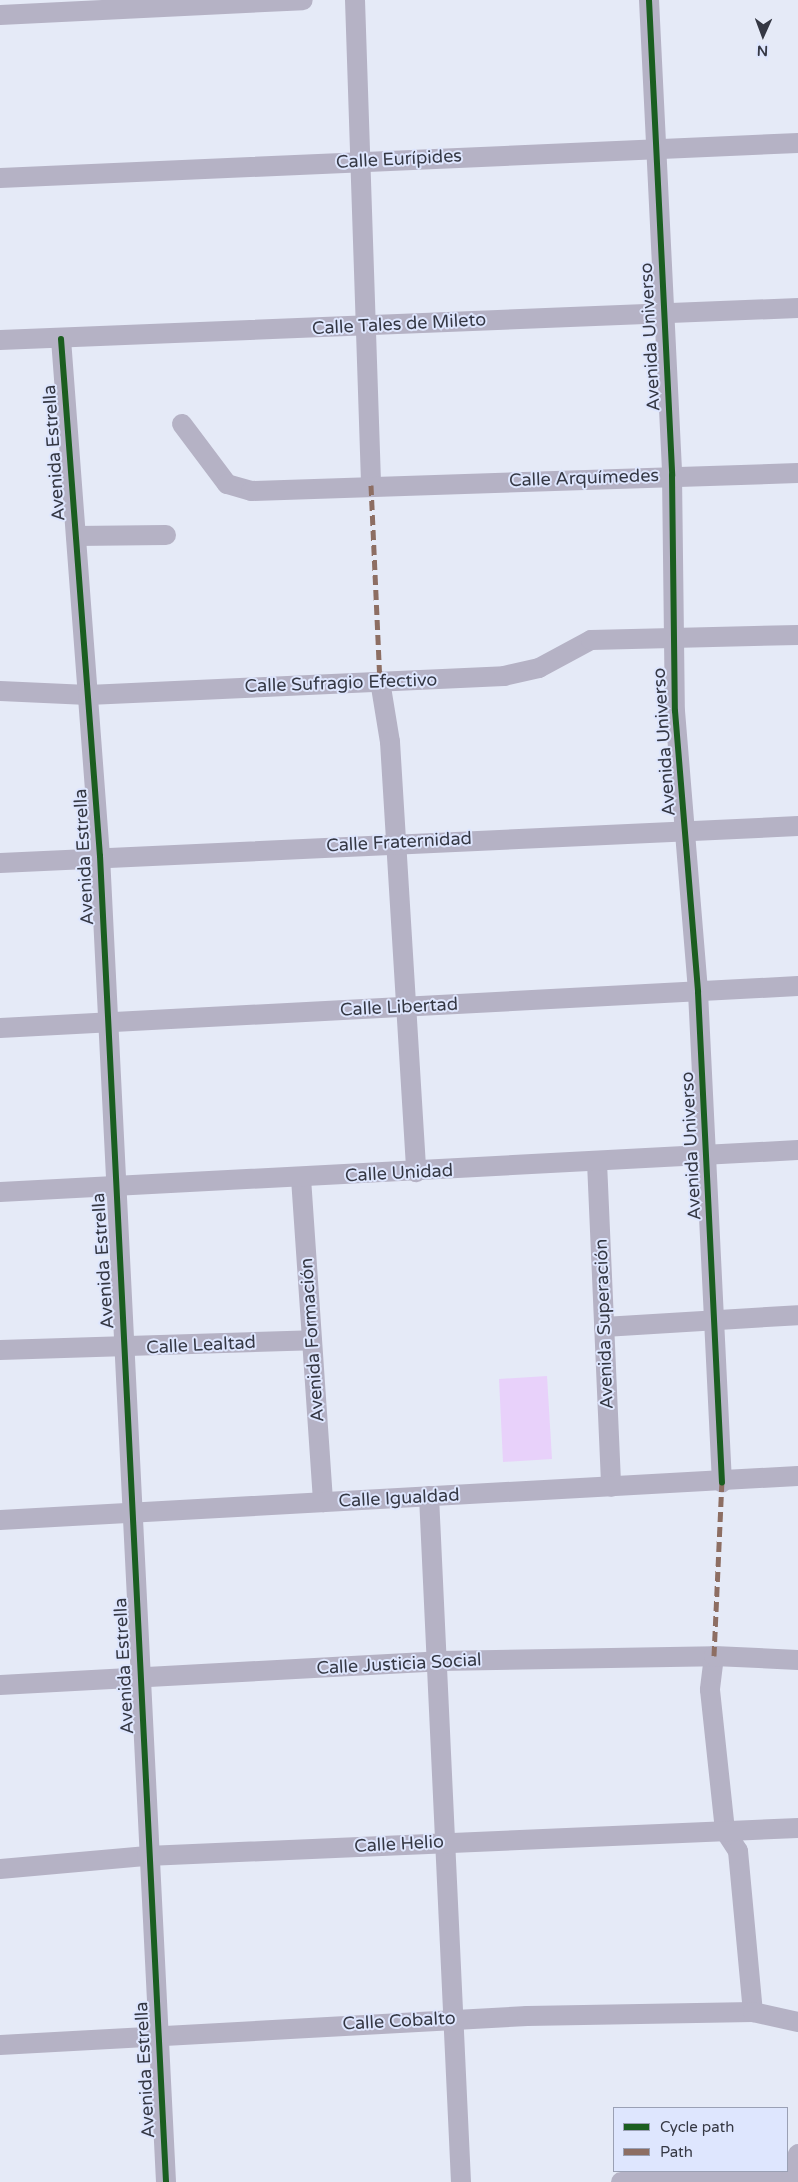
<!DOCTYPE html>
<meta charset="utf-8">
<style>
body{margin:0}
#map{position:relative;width:798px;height:2182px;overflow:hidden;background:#e5eaf7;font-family:"Varela Round",sans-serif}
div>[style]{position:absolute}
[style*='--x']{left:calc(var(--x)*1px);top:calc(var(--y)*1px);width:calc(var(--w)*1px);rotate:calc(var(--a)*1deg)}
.green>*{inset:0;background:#e8d1fa}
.minor>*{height:20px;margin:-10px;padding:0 10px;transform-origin:10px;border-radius:10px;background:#b5b2c5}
.quiet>*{height:5px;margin-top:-2.5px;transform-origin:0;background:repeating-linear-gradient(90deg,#8d6e63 0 10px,transparent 0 15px)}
.cycleway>*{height:6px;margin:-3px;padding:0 3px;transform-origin:3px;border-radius:3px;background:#1b5e20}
span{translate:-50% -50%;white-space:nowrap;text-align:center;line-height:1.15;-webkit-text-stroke:4px #dee6fe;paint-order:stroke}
.street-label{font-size:18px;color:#353844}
.legend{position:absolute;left:613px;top:2107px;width:175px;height:65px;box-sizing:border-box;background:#dee6fe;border:1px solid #9aa0b4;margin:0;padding:6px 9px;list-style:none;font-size:15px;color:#353844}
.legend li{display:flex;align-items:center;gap:10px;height:25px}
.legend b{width:25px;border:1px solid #9aa0b4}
.north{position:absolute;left:738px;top:10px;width:50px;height:50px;-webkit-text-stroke:4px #dee6fe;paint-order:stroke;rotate:182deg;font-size:14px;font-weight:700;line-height:20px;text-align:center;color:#353844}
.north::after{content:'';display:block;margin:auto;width:18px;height:22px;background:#353844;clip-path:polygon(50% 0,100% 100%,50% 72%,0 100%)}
</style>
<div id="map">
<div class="green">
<div style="clip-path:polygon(547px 1376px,552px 1459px,503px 1462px,499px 1379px)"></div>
</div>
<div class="minor">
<div style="--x:355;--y:0;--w:485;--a:88.1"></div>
<div style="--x:649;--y:0;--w:476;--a:87.2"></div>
<div style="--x:672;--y:475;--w:236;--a:89.3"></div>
<div style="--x:675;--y:711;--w:282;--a:85.3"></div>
<div style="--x:698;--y:992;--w:491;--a:87.2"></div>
<div style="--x:0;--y:15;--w:303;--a:-2.8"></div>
<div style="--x:0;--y:178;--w:799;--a:-2.51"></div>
<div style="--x:61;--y:339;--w:518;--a:85.69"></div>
<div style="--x:100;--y:856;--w:1328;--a:87.15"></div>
<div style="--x:0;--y:340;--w:799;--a:-2.3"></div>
<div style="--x:182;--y:424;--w:75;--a:53.1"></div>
<div style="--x:227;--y:484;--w:25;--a:16"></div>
<div style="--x:251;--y:491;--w:547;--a:-1.88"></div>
<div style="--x:76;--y:536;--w:90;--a:-0.6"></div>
<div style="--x:380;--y:681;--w:62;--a:80.7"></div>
<div style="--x:390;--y:742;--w:431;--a:86.5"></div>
<div style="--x:0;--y:691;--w:88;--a:2.6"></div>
<div style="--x:88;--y:695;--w:416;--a:-2.6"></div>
<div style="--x:504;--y:676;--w:36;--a:-13"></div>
<div style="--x:539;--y:668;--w:59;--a:-28.3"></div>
<div style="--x:591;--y:640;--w:207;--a:-1.4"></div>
<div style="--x:0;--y:863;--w:799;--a:-2.65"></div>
<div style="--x:0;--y:1028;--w:799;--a:-3.01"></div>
<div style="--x:597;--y:1162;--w:325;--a:87.5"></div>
<div style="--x:301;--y:1178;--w:325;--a:86.1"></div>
<div style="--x:0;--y:1192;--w:799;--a:-3.01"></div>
<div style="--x:604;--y:1327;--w:194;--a:-3.5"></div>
<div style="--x:0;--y:1350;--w:312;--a:-1.8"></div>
<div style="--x:429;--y:1496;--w:687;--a:87.33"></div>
<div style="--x:0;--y:1520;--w:799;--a:-3.16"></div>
<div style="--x:714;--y:1656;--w:34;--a:97"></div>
<div style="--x:710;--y:1690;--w:142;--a:83.9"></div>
<div style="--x:725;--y:1831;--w:24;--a:57"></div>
<div style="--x:738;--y:1851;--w:162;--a:84.7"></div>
<div style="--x:0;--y:1685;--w:440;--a:-3.1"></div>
<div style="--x:439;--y:1661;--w:275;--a:-1"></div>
<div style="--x:714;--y:1656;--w:84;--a:2.7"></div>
<div style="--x:0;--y:1869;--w:148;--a:-5.1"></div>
<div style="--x:147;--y:1856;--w:652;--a:-2.46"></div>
<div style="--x:0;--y:2045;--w:528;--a:-3.15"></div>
<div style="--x:527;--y:2016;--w:226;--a:-1"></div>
<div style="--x:753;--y:2012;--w:46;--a:12.5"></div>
<div style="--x:621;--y:2182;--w:170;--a:-1.7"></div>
<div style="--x:790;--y:2182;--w:29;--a:-74"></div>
</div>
<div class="quiet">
<div style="--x:371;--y:485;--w:196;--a:87.4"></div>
<div style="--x:714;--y:1656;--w:174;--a:-87.4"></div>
</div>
<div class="cycleway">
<div style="--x:649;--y:0;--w:476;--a:87.2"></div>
<div style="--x:672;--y:475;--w:236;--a:89.3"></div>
<div style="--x:675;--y:711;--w:282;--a:85.3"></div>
<div style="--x:698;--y:992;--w:491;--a:87.2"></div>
<div style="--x:61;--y:339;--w:518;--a:85.69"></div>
<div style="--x:100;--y:856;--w:1328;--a:87.15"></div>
</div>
<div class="street-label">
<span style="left:399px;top:159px;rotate:-3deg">Calle Eurípides</span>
<span style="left:399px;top:324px;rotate:-3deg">Calle Tales de Mileto</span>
<span style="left:650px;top:337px;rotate:-93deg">Avenida Universo</span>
<span style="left:54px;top:453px;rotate:-94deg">Avenida Estrella</span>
<span style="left:584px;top:478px;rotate:-2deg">Calle Arquímedes</span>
<span style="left:341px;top:683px;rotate:-2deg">Calle Sufragio Efectivo</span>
<span style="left:664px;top:742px;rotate:-94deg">Avenida Universo</span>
<span style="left:399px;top:842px;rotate:-3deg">Calle Fraternidad</span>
<span style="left:84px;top:857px;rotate:-93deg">Avenida Estrella</span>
<span style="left:399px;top:1007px;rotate:-3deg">Calle Libertad</span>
<span style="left:691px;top:1146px;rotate:-93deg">Avenida Universo</span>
<span style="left:399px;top:1173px;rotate:-3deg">Calle Unidad</span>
<span style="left:103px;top:1261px;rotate:-94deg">Avenida Estrella</span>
<span style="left:604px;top:1324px;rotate:-92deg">Avenida Superación</span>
<span style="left:312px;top:1340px;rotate:-94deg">Avenida Formación</span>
<span style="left:201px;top:1345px;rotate:-3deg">Calle Lealtad</span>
<span style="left:399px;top:1498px;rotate:-3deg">Calle Igualdad</span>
<span style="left:399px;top:1664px;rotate:-3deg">Calle Justicia Social</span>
<span style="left:124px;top:1666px;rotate:-93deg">Avenida Estrella</span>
<span style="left:399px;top:1844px;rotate:-3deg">Calle Helio</span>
<span style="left:399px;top:2021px;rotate:-3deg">Calle Cobalto</span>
<span style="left:145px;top:2070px;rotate:-93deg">Avenida Estrella</span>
</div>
<ul class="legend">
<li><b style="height:6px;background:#1b5e20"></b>Cycle path</li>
<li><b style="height:6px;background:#8d6e63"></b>Path</li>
</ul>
<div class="north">N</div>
</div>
